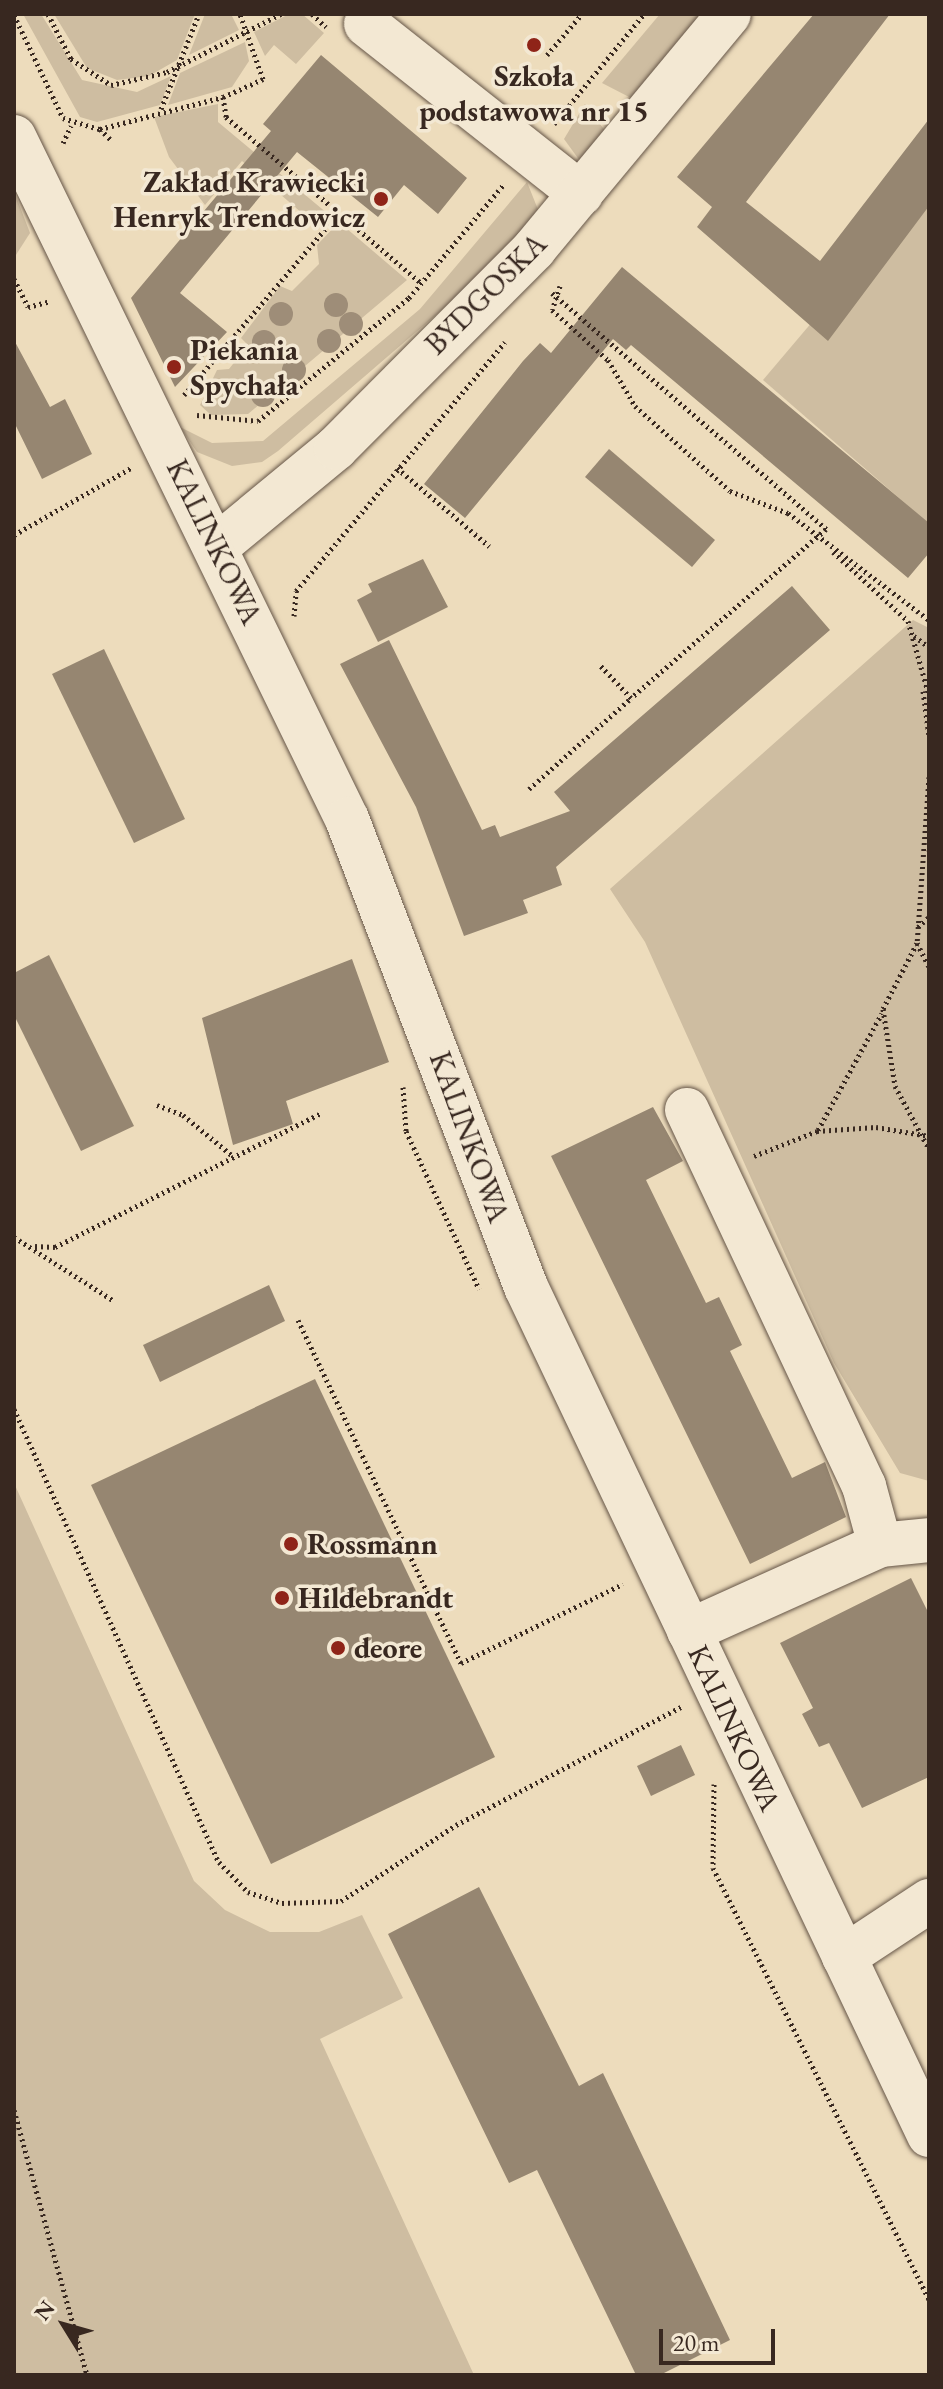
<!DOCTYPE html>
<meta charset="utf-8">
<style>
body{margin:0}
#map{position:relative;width:943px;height:2389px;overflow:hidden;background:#eddcbc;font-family:"EB Garamond",serif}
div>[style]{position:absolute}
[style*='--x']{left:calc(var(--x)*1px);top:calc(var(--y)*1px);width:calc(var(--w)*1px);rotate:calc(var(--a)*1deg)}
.green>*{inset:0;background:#cebda1}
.building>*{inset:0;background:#968671}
.path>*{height:5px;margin-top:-2.5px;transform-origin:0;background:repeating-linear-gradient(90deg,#382820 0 2px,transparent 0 6px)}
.roads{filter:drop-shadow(0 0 2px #655547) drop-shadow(0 0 2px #655547)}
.minor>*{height:44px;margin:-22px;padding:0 22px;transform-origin:22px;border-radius:22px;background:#f3e8d3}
.trees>*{width:24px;height:24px;margin:-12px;border-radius:50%;background:#9e8d78}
.dots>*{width:22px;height:22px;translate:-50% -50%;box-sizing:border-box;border:4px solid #f3e8d3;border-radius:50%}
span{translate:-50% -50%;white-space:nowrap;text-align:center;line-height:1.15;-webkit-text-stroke:7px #f3e8d3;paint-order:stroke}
.poi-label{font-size:30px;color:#382820;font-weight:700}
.right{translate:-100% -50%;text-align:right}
.left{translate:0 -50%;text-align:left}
.street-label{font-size:30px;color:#382820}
.frame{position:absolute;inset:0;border:16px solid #382820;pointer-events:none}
.north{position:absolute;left:24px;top:2285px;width:80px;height:80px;-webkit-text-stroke:6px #f3e8d3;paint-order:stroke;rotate:307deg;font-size:22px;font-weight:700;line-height:32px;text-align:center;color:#382820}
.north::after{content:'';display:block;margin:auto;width:28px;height:36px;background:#382820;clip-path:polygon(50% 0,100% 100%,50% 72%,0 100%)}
.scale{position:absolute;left:659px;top:2329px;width:116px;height:36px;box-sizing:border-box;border:4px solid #382820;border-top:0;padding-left:10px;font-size:24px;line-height:28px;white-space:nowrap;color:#382820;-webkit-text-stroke:6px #f3e8d3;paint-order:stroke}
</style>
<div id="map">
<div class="green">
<div style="clip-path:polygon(23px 14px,41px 14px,82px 80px,137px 92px,171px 76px,160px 105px,97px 122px,80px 117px)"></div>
<div style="clip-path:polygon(54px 14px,195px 14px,177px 60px,149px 76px,117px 80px,87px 68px)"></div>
<div style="clip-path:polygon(205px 14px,231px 14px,239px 30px,189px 55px)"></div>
<div style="clip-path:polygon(289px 14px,302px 14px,324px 33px,296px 64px,274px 45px,265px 56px,254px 32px)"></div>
<div style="clip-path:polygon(660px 14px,702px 14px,633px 99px,602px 83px)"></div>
<div style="clip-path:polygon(245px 42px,249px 61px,232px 87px,168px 105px,180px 73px)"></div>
<div style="clip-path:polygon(218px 104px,218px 122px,328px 214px,318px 227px,242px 161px,205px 205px,169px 157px,154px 117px)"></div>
<div style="clip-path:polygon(585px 104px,606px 132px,580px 161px,564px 139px)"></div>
<div style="clip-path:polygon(527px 182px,539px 212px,466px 289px,278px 451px,262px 462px,232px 466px,197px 452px,180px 427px,212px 443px,263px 441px,420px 309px)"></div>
<div style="clip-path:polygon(929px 184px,929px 524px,763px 380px)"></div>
<div style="clip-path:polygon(14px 191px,30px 233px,14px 258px)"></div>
<div style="clip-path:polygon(339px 222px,407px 280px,248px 414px,211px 415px,200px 405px,217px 370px,229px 369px,248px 345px,241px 338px,280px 286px,292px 291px,319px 264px,317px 245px)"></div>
<div style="clip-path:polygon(913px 620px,929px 628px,929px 1481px,900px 1473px,834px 1363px,645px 942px,610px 889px)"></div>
<div style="clip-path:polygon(14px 1483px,194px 1881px,225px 1910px,270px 1932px,319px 1932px,362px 1915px,403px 1998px,320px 2039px,474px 2375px,14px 2375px)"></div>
</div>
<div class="building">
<div style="clip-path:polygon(814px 14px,890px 14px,746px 202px,820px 261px,929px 119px,929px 206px,828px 341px,697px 227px,712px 207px,677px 177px)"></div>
<div style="clip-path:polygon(321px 55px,467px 178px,438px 214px,404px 185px,378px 217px,297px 152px,180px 293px,227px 332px,175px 387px,131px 298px,271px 131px,263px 124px)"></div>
<div style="clip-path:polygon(622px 267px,929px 523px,929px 553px,908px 578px,631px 345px,626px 350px,613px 339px,465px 518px,424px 484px,523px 361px,540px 343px,551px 353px)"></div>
<div style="clip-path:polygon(14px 340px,50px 407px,65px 399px,92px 454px,42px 479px,14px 422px)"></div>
<div style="clip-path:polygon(609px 449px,715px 540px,692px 567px,585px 477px)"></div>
<div style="clip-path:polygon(423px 559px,448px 607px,378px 642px,357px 600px,372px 592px,368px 584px)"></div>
<div style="clip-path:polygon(792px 586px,830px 630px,556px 867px,562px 885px,523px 900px,528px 913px,464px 936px,416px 807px,340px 664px,389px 640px,482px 830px,495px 825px,500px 837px,570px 811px,554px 792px)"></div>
<div style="clip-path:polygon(104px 649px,185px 819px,134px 843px,52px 674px)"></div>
<div style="clip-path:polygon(49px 955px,134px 1126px,81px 1151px,14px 1015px,14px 973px)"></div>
<div style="clip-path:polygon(352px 959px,389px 1062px,286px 1101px,293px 1124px,233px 1145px,202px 1018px)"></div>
<div style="clip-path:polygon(653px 1107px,683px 1161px,646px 1180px,706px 1303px,719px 1297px,742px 1345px,730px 1351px,792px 1478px,825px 1462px,846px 1517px,750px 1564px,551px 1156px)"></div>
<div style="clip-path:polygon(269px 1285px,285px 1321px,160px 1382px,143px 1345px)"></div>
<div style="clip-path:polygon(315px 1379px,495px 1757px,271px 1864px,91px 1485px)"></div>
<div style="clip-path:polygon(911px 1578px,929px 1614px,929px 1777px,862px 1808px,829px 1743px,819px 1747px,802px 1714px,813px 1708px,780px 1643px)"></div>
<div style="clip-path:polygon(681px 1745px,695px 1775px,651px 1796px,637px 1766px)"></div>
<div style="clip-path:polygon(479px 1887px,579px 2086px,603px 2073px,730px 2340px,660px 2375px,636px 2375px,537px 2170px,509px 2183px,388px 1934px)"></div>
</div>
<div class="path">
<div style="--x:48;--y:14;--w:51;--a:62.9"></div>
<div style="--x:71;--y:59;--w:48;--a:33"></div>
<div style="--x:111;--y:85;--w:57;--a:-13.1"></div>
<div style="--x:167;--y:72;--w:128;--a:-27"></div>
<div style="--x:312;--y:14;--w:19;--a:43"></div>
<div style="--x:14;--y:15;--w:114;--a:64.6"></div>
<div style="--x:63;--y:118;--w:39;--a:17"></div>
<div style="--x:100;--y:129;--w:127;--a:-14.6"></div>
<div style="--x:223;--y:97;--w:44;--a:-24.2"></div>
<div style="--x:263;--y:79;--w:69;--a:-109.5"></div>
<div style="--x:547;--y:55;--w:54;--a:-49.5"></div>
<div style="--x:223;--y:97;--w:20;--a:81"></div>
<div style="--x:226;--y:117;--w:256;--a:40.4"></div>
<div style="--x:161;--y:109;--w:102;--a:-68.2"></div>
<div style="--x:554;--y:124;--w:142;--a:-50.7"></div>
<div style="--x:100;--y:129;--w:16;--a:45"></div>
<div style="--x:63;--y:143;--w:19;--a:-65"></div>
<div style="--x:14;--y:279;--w:31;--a:63"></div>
<div style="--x:28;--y:307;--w:23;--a:-15"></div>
<div style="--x:560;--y:286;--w:25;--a:108"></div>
<div style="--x:552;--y:310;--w:75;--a:41.8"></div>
<div style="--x:608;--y:360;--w:53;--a:59.6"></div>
<div style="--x:635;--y:406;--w:127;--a:41.8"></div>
<div style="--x:730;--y:491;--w:62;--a:20.8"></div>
<div style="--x:788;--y:513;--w:177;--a:37.2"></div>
<div style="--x:552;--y:293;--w:362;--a:40.7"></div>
<div style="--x:826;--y:529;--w:258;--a:139.1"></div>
<div style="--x:631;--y:698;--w:47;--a:-133.3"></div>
<div style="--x:184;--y:395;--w:239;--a:-49.6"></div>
<div style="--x:197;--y:415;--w:61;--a:5.6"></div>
<div style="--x:258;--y:421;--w:195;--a:-39.2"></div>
<div style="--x:409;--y:298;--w:148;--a:-50.2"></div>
<div style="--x:397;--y:468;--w:121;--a:40.3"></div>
<div style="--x:14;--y:535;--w:135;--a:-29.8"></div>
<div style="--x:833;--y:552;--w:102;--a:42.6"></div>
<div style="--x:908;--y:621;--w:77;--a:74.2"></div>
<div style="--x:294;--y:616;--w:25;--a:-85"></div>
<div style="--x:296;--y:591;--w:325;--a:-50"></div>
<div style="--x:914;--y:636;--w:19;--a:36"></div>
<div style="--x:923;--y:691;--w:45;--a:82.4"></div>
<div style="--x:929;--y:777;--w:166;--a:94.1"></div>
<div style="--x:917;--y:943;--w:27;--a:63"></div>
<div style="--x:529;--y:789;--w:137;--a:-41.7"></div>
<div style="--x:918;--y:927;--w:15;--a:-42"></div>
<div style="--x:917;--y:943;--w:74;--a:117.3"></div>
<div style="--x:883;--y:1009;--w:78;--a:81.1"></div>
<div style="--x:895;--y:1086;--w:72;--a:61.6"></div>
<div style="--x:403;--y:1087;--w:44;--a:86.1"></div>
<div style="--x:406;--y:1131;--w:174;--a:65.2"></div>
<div style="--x:157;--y:1105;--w:28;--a:21"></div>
<div style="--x:183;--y:1115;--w:66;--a:39.5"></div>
<div style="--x:818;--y:1130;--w:133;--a:-61.3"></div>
<div style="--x:754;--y:1156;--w:68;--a:-21.6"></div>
<div style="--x:817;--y:1131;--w:59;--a:-3.9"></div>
<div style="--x:876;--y:1127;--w:54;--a:9.6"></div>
<div style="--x:14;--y:1237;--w:119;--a:32.6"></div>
<div style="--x:35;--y:1246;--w:20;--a:3"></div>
<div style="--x:55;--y:1247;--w:297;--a:-26.7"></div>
<div style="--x:298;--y:1320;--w:380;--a:64.6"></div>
<div style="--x:461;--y:1663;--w:180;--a:-26"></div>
<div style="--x:14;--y:1409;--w:497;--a:65.7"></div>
<div style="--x:219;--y:1862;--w:42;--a:46"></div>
<div style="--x:248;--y:1892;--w:36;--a:18"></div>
<div style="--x:282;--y:1903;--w:59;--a:-1.9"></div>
<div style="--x:341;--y:1901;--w:138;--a:-33.5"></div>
<div style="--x:456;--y:1825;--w:254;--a:-27.7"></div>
<div style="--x:714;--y:1784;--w:84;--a:90.7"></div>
<div style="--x:713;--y:1868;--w:483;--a:63.4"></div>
<div style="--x:14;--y:2110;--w:275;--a:74.6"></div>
</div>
<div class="roads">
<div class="minor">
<div style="--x:366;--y:24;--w:274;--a:38.3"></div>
<div style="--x:14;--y:137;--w:759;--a:63.98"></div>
<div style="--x:347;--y:819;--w:501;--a:69.07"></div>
<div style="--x:526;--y:1287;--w:939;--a:64.58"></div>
<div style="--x:216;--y:547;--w:156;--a:-39.5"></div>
<div style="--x:336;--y:448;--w:281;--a:-45.1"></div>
<div style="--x:534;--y:249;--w:305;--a:-50.3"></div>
<div style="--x:687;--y:1110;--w:416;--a:64.8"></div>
<div style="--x:864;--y:1486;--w:61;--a:74.8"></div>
<div style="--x:689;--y:1631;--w:209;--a:-24.2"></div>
<div style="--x:880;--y:1545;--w:49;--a:-5.8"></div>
<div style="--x:844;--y:1957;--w:102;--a:-33.4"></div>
</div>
</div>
<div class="trees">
<div style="left:336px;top:305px"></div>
<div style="left:281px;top:314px"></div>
<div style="left:351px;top:324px"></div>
<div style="left:329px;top:341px"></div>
<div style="left:264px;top:342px"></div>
<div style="left:294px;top:370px"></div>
<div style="left:263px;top:395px"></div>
</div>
<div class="dots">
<div style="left:534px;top:45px;background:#8f2418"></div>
<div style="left:381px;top:199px;background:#8f2418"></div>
<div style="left:174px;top:367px;background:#8f2418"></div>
<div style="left:291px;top:1544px;background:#8f2418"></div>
<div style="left:282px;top:1598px;background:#8f2418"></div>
<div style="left:338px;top:1648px;background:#8f2418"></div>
</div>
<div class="poi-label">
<span style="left:534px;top:93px">Szkoła<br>podstawowa nr 15</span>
<span class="right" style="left:365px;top:199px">Zakład Krawiecki<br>Henryk Trendowicz</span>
<span class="left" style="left:190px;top:367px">Piekania<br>Spychała</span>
<span class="left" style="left:307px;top:1544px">Rossmann</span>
<span class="left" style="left:298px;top:1598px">Hildebrandt</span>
<span class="left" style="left:354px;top:1648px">deore</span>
</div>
<div class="street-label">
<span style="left:486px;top:294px;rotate:-45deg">BYDGOSKA</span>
<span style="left:214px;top:542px;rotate:64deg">KALINKOWA</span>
<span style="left:469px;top:1137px;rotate:70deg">KALINKOWA</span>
<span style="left:734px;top:1728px;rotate:65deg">KALINKOWA</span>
</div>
<div class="frame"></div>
<div class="north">N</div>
<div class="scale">20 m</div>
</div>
